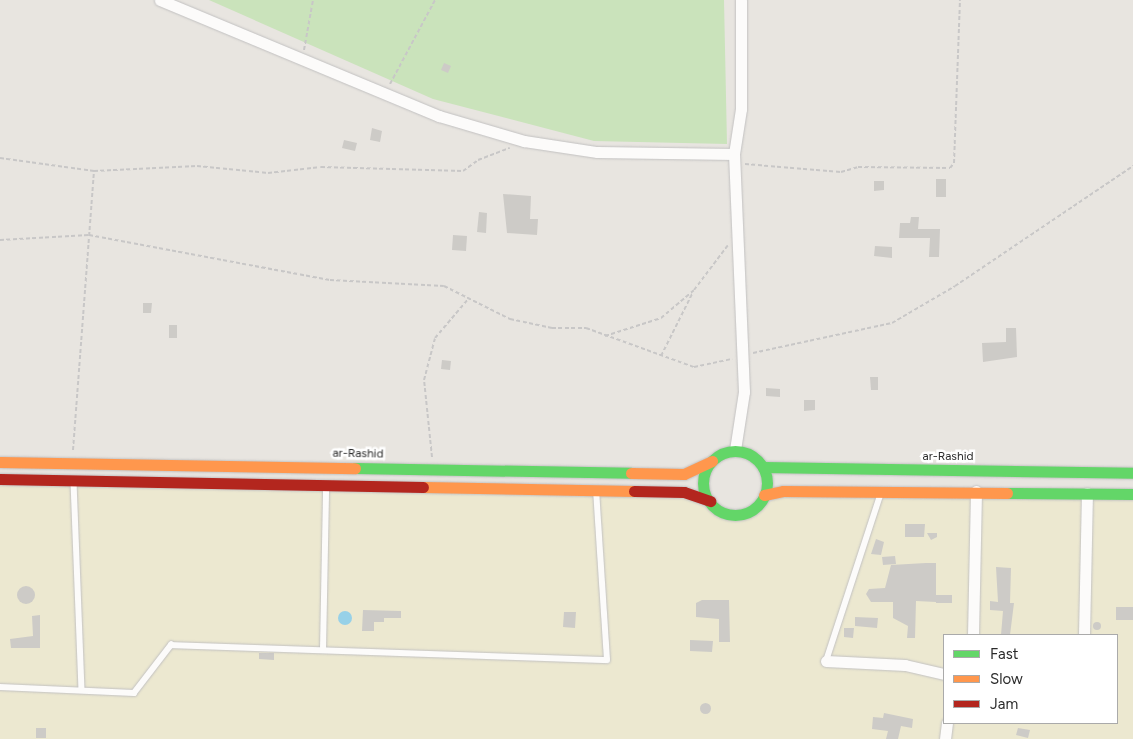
<!DOCTYPE html>
<style>
body{margin:0}
#map{position:relative;width:1133px;height:739px;overflow:hidden;background:#e8e5e0;font-family:Figtree,sans-serif}
div>[style]{position:absolute}
[style*='--x']{left:calc(var(--x)*1px);top:calc(var(--y)*1px);width:calc(var(--w)*1px);rotate:calc(var(--a)*1deg)}
.green>*{inset:0;background:#cae3bb}
.sand>*{inset:0;background:#ece8d0}
.water>*{inset:0;background:#97d1e8}
.round{border-radius:50%}
.building>*{inset:0;background:#cdcbc7}
.path>*{height:2px;margin-top:-1px;transform-origin:0;background:repeating-linear-gradient(90deg,#c8c7c7 0 4px,transparent 0 6.5px)}
.roads{filter:drop-shadow(0 0 1px #c2c1c1) drop-shadow(0 0 1px #c2c1c1)}
.lane>*{height:5.5px;margin:-2.75px;padding:0 2.75px;transform-origin:2.75px;border-radius:2.75px;background:#fcfbfa}
.street>*{height:11px;margin:-5.5px;padding:0 5.5px;transform-origin:5.5px;border-radius:5.5px;background:#fcfbfa}
.fast>*{height:11px;margin:-5.5px;padding:0 5.5px;transform-origin:5.5px;border-radius:5.5px;background:#63d668}
.fast>.ring{margin:-5.5px;padding:0;box-sizing:content-box;background:none;border:11px solid #63d668;border-radius:50%}
.slow>*{height:11px;margin:-5.5px;padding:0 5.5px;transform-origin:5.5px;border-radius:5.5px;background:#ff974d}
.jam>*{height:11px;margin:-5.5px;padding:0 5.5px;transform-origin:5.5px;border-radius:5.5px;background:#b3261e}
span{translate:-50% -50%;white-space:nowrap;text-align:center;line-height:1.15;-webkit-text-stroke:5px #fff;paint-order:stroke}
.street-label{font-size:12px;color:#2b2b2b}
.legend{position:absolute;left:943px;top:634px;width:175px;height:90px;box-sizing:border-box;background:#fff;border:1px solid #aaa;margin:0;padding:6px 9px;list-style:none;font-size:15px;color:#2b2b2b}
.legend li{display:flex;align-items:center;gap:10px;height:25px}
.legend b{width:25px;border:1px solid #aaa}
</style>
<div id="map">
<div class="green">
<div style="clip-path:polygon(209px 0,724px 0,727px 144px,594px 141px,433px 99px)"></div>
</div>
<div class="sand">
<div style="clip-path:polygon(evenodd,0 484px,684px 496px,715px 513px,739px 519px,781px 496px,1133px 496px,1133px 739px,0 739px,0 484px,944px 635px,1117px 635px,1117px 723px,944px 723px,944px 635px)"></div>
</div>
<div class="water">
<div class="round" style="left:338px;top:611px;width:14px;height:14px"></div>
</div>
<div class="building">
<div style="clip-path:polygon(444px 63px,451px 66px,448px 73px,441px 70px)"></div>
<div style="clip-path:polygon(372px 128px,382px 131px,380px 142px,370px 140px)"></div>
<div style="clip-path:polygon(344px 140px,357px 143px,355px 151px,342px 148px)"></div>
<div style="clip-path:polygon(936px 179px,946px 179px,946px 197px,936px 197px)"></div>
<div style="clip-path:polygon(874px 181px,884px 181px,884px 190px,874px 191px)"></div>
<div style="clip-path:polygon(503px 194px,531px 196px,530px 219px,538px 219px,537px 235px,507px 233px)"></div>
<div style="clip-path:polygon(479px 212px,487px 213px,486px 233px,477px 232px)"></div>
<div style="clip-path:polygon(911px 217px,919px 217px,918px 229px,940px 229px,939px 257px,929px 257px,930px 238px,899px 238px,900px 223px,910px 223px)"></div>
<div style="clip-path:polygon(453px 235px,467px 236px,466px 251px,452px 250px)"></div>
<div style="clip-path:polygon(875px 246px,892px 247px,892px 258px,874px 256px)"></div>
<div style="clip-path:polygon(143px 303px,152px 303px,151px 313px,143px 313px)"></div>
<div style="clip-path:polygon(169px 325px,177px 325px,177px 338px,169px 338px)"></div>
<div style="clip-path:polygon(1006px 328px,1016px 328px,1017px 357px,983px 362px,982px 343px,1006px 342px)"></div>
<div style="clip-path:polygon(442px 360px,451px 361px,450px 370px,441px 369px)"></div>
<div style="clip-path:polygon(870px 377px,878px 377px,878px 390px,871px 390px)"></div>
<div style="clip-path:polygon(766px 388px,780px 389px,780px 397px,766px 396px)"></div>
<div style="clip-path:polygon(804px 400px,815px 400px,815px 410px,804px 411px)"></div>
<div style="clip-path:polygon(905px 524px,925px 524px,924px 537px,905px 537px)"></div>
<div style="clip-path:polygon(927px 533px,937px 533px,937px 537px,931px 540px)"></div>
<div style="clip-path:polygon(876px 539px,884px 542px,881px 555px,871px 554px)"></div>
<div style="clip-path:polygon(895px 556px,896px 564px,883px 565px,882px 557px)"></div>
<div style="clip-path:polygon(926px 563px,936px 563px,936px 602px,916px 601px,915px 638px,907px 638px,908px 626px,893px 618px,893px 602px,871px 602px,866px 594px,869px 589px,885px 588px,891px 565px)"></div>
<div style="clip-path:polygon(996px 567px,1011px 568px,1010px 603px,1014px 603px,1010px 635px,1001px 635px,1003px 611px,990px 610px,990px 601px,998px 602px)"></div>
<div class="round" style="left:17px;top:586px;width:18px;height:18px"></div>
<div style="clip-path:polygon(936px 595px,952px 595px,952px 603px,936px 603px)"></div>
<div style="clip-path:polygon(702px 600px,729px 600px,730px 642px,719px 642px,719px 619px,696px 617px,696px 603px)"></div>
<div style="clip-path:polygon(1116px 607px,1133px 607px,1133px 620px,1116px 620px)"></div>
<div style="clip-path:polygon(363px 610px,401px 611px,401px 618px,384px 618px,384px 622px,374px 622px,374px 631px,362px 631px)"></div>
<div style="clip-path:polygon(564px 612px,576px 612px,575px 628px,563px 627px)"></div>
<div style="clip-path:polygon(40px 615px,40px 648px,11px 648px,10px 639px,33px 636px,32px 616px)"></div>
<div style="clip-path:polygon(855px 617px,878px 618px,877px 628px,855px 626px)"></div>
<div class="round" style="left:1093px;top:622px;width:8px;height:8px"></div>
<div style="clip-path:polygon(844px 628px,854px 628px,853px 638px,844px 637px)"></div>
<div style="clip-path:polygon(690px 640px,713px 641px,712px 652px,690px 651px)"></div>
<div style="clip-path:polygon(259px 653px,274px 653px,274px 660px,259px 659px)"></div>
<div class="round" style="left:699.5px;top:702.5px;width:11px;height:11px"></div>
<div style="clip-path:polygon(884px 713px,913px 719px,912px 728px,901px 726px,898px 739px,886px 739px,888px 731px,872px 729px,873px 717px,883px 718px)"></div>
<div style="clip-path:polygon(36px 728px,46px 728px,46px 738px,36px 738px)"></div>
<div style="clip-path:polygon(1018px 728px,1030px 730px,1028px 738px,1016px 735px)"></div>
</div>
<div class="path">
<div style="--x:304;--y:50;--w:51;--a:-79.8"></div>
<div style="--x:390;--y:84;--w:95;--a:-61.8"></div>
<div style="--x:0;--y:158;--w:95;--a:7.9"></div>
<div style="--x:94;--y:171;--w:103;--a:-2.8"></div>
<div style="--x:197;--y:166;--w:71;--a:5.6"></div>
<div style="--x:268;--y:173;--w:53;--a:-6.5"></div>
<div style="--x:321;--y:167;--w:142;--a:1.6"></div>
<div style="--x:463;--y:171;--w:19;--a:-36"></div>
<div style="--x:478;--y:160;--w:34;--a:-21"></div>
<div style="--x:745;--y:164;--w:96;--a:4.8"></div>
<div style="--x:841;--y:172;--w:18;--a:-16"></div>
<div style="--x:858;--y:167;--w:92;--a:0.6"></div>
<div style="--x:950;--y:168;--w:6;--a:-51"></div>
<div style="--x:954;--y:163;--w:163;--a:-87.9"></div>
<div style="--x:0;--y:240;--w:89;--a:-3.2"></div>
<div style="--x:89;--y:235;--w:245;--a:10.6"></div>
<div style="--x:330;--y:280;--w:114;--a:3"></div>
<div style="--x:444;--y:286;--w:74;--a:26.6"></div>
<div style="--x:510;--y:319;--w:43;--a:12.1"></div>
<div style="--x:552;--y:328;--w:34;--a:0"></div>
<div style="--x:586;--y:328;--w:115;--a:19.9"></div>
<div style="--x:694;--y:367;--w:39;--a:-12"></div>
<div style="--x:605;--y:336;--w:59;--a:-17.8"></div>
<div style="--x:661;--y:318;--w:43;--a:-40.3"></div>
<div style="--x:694;--y:290;--w:56;--a:-52.9"></div>
<div style="--x:753;--y:353;--w:142;--a:-12.2"></div>
<div style="--x:892;--y:323;--w:73;--a:-30.4"></div>
<div style="--x:955;--y:286;--w:215;--a:-34"></div>
<div style="--x:661;--y:356;--w:72;--a:-63.4"></div>
<div style="--x:73;--y:450;--w:280;--a:-85.7"></div>
<div style="--x:432;--y:457;--w:77;--a:-95.9"></div>
<div style="--x:424;--y:380;--w:43;--a:-75.3"></div>
<div style="--x:435;--y:338;--w:52;--a:-49.6"></div>
</div>
<div class="roads">
<div class="lane">
<div style="--x:74;--y:482;--w:208;--a:87.8"></div>
<div style="--x:323;--y:650;--w:162;--a:-88.9"></div>
<div style="--x:826;--y:661;--w:177;--a:-71.9"></div>
<div style="--x:0;--y:687;--w:134;--a:2.6"></div>
<div style="--x:134;--y:693;--w:61;--a:-52.4"></div>
<div style="--x:171;--y:645;--w:436;--a:2"></div>
<div style="--x:607;--y:660;--w:168;--a:-93.7"></div>
</div>
<div class="street">
<div style="--x:160;--y:0;--w:302;--a:22.6"></div>
<div style="--x:439;--y:116;--w:89;--a:16.4"></div>
<div style="--x:524;--y:141;--w:74;--a:8.6"></div>
<div style="--x:597;--y:152;--w:137;--a:0.8"></div>
<div style="--x:735;--y:450;--w:59;--a:-81.2"></div>
<div style="--x:744;--y:392;--w:238;--a:-92.4"></div>
<div style="--x:734;--y:154;--w:46;--a:-81.2"></div>
<div style="--x:741;--y:109;--w:109;--a:-90"></div>
<div style="--x:973;--y:635;--w:144;--a:-88.8"></div>
<div style="--x:1084;--y:635;--w:142;--a:-88.8"></div>
<div style="--x:826;--y:661;--w:79;--a:2.9"></div>
<div style="--x:905;--y:665;--w:40;--a:13"></div>
<div style="--x:945;--y:739;--w:16;--a:-83"></div>
</div>
<div class="fast">
<div class="ring" style="left:703px;top:451px;width:53px;height:53px"></div>
<div style="--x:763;--y:467;--w:370;--a:0.9"></div>
<div style="--x:355;--y:468;--w:276;--a:1"></div>
<div style="--x:1007;--y:493;--w:126;--a:0.5"></div>
</div>
<div class="slow">
<div style="--x:0;--y:462;--w:355;--a:1"></div>
<div style="--x:631;--y:473;--w:53;--a:1.1"></div>
<div style="--x:684;--y:474;--w:31;--a:-25"></div>
<div style="--x:423;--y:487;--w:211;--a:1.1"></div>
<div style="--x:764;--y:495;--w:19;--a:-12"></div>
<div style="--x:783;--y:491;--w:224;--a:0.5"></div>
</div>
<div class="jam">
<div style="--x:0;--y:479;--w:423;--a:1.1"></div>
<div style="--x:634;--y:491;--w:50;--a:1.1"></div>
<div style="--x:684;--y:492;--w:28;--a:19"></div>
</div>
</div>
<div class="street-label">
<span style="left:358px;top:454px;rotate:1deg">ar-Rashid</span>
<span style="left:948px;top:457px">ar-Rashid</span>
</div>
<ul class="legend">
<li><b style="height:6px;background:#63d668"></b>Fast</li>
<li><b style="height:6px;background:#ff974d"></b>Slow</li>
<li><b style="height:6px;background:#b3261e"></b>Jam</li>
</ul>
</div>
